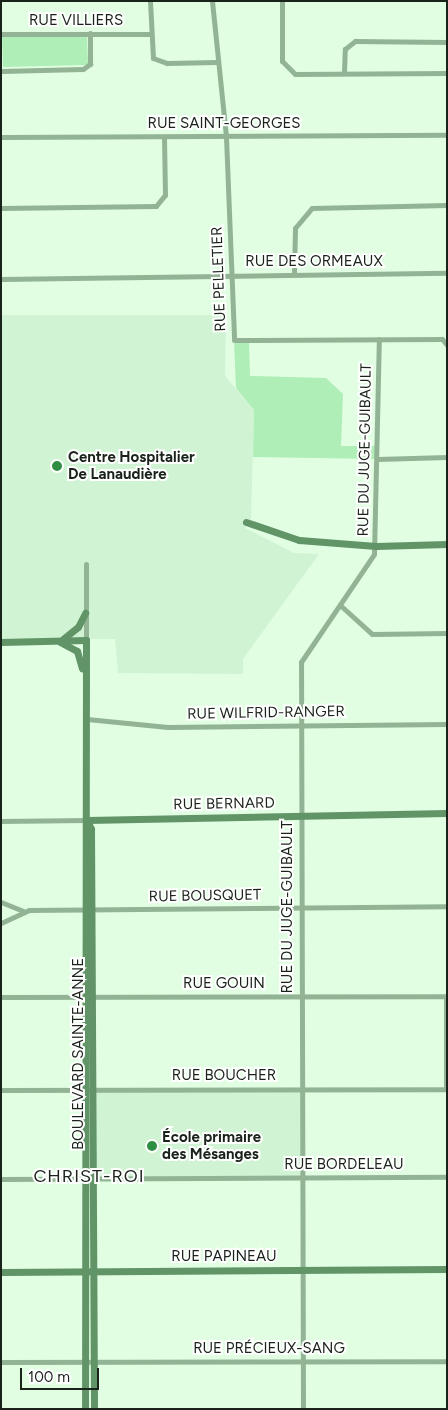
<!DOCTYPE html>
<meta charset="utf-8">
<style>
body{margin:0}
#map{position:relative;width:448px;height:1410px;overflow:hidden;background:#e1fee3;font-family:Figtree,sans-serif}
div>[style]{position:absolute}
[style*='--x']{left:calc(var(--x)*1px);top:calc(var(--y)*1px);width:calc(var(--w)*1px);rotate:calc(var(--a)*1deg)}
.built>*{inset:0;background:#d0f3d3}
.green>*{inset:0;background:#afeeb6}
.street>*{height:5px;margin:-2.5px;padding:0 2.5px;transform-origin:2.5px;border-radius:2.5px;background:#92b495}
.secondary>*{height:7px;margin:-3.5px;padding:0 3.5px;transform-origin:3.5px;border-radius:3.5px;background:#619467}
.dots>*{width:14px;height:14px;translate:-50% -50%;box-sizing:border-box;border:2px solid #fff;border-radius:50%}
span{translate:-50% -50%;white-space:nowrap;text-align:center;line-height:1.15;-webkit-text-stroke:4px #fff;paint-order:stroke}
.street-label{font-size:15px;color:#19231a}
.poi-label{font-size:15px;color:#19231a;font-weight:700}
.left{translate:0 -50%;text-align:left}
.quarter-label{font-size:18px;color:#19231a;letter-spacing:1px}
.frame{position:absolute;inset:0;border:2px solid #19231a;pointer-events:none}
.scale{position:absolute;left:20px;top:1368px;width:79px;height:22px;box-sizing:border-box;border:2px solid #19231a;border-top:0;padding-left:6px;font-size:15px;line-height:18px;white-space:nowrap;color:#19231a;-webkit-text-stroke:4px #fff;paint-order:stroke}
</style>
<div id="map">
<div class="built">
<div style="clip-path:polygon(1px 315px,226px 315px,225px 376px,254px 410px,251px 519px,245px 528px,294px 553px,319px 554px,243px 659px,243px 674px,118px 673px,115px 639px,1px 639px)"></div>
<div style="clip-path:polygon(302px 1089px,302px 1177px,93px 1179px,92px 1090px)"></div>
</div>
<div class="green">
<div style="clip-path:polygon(87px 35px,88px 65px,3px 67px,2px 37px)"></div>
<div style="clip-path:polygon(234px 340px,249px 340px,250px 376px,326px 378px,343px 394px,341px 446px,378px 446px,377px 459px,253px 457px,254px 410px,236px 388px)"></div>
</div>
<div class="street">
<div style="--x:150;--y:1;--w:57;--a:87"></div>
<div style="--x:153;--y:58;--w:15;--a:20"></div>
<div style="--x:167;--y:63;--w:50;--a:-1.1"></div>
<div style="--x:212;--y:1;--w:137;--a:84.1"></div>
<div style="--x:226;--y:137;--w:203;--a:87.7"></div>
<div style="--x:234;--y:340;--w:208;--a:-0.3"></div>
<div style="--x:442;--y:339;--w:8;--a:50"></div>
<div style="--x:282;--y:1;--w:60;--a:90"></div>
<div style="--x:282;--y:61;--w:18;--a:45"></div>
<div style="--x:295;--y:74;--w:152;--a:-0.4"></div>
<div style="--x:1;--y:34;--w:149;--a:0"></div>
<div style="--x:1;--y:71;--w:82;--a:-1.4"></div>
<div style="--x:83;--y:69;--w:9;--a:-36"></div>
<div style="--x:90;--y:64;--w:31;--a:-90"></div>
<div style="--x:344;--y:72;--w:23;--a:-88"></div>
<div style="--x:345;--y:49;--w:13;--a:-39"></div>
<div style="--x:355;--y:41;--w:92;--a:0.6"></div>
<div style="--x:1;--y:137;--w:446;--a:-0.3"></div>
<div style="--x:1;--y:208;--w:155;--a:-0.7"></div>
<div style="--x:156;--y:206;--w:14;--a:-51"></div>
<div style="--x:165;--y:195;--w:58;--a:-91"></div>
<div style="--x:294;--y:273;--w:45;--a:-88.7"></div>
<div style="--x:295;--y:228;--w:26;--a:-50"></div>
<div style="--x:312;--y:208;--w:135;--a:-1.3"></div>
<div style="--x:1;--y:279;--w:446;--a:-0.8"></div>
<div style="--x:377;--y:459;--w:70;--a:-1.6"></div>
<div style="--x:340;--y:605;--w:43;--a:42.2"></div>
<div style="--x:372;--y:634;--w:75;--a:-0.8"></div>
<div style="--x:86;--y:640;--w:76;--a:-90"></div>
<div style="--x:87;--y:719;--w:81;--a:5.6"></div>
<div style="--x:168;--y:727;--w:279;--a:-0.6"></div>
<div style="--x:1;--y:821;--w:86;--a:-0.7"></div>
<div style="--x:1;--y:902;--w:24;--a:22"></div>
<div style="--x:1;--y:923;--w:31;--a:-25"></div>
<div style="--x:29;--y:910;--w:418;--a:-0.5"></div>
<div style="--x:446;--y:996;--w:93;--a:90"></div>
<div style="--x:1;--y:997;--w:446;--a:-0.1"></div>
<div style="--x:1;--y:1090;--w:446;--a:-0.1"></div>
<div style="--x:1;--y:1179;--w:446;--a:-0.3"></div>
<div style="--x:1;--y:1362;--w:446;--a:-0.1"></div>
<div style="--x:303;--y:1409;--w:747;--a:-90.15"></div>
<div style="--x:301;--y:662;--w:130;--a:-55.9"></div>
<div style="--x:374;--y:554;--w:215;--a:-88.7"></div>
</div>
<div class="secondary">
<div style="--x:246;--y:522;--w:56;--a:18.8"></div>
<div style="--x:299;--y:540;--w:77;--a:4.5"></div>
<div style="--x:376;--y:546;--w:71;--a:-1.6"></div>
<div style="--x:63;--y:639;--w:19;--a:-39"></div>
<div style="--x:78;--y:627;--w:16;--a:-63"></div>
<div style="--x:1;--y:642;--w:85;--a:-1.3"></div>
<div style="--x:86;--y:640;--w:769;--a:90.07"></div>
<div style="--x:60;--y:642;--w:19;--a:28"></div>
<div style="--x:77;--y:651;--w:18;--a:74"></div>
<div style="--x:87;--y:820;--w:10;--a:66"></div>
<div style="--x:91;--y:829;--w:580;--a:89.7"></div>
<div style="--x:87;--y:820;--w:360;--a:-1.1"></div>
<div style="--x:1;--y:1272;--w:446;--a:-0.4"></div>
</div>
<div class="dots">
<div style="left:57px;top:466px;background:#2e8f43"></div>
<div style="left:152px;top:1146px;background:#2e8f43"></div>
</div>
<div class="street-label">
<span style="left:76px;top:21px">RUE VILLIERS</span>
<span style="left:224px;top:124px">RUE SAINT-GEORGES</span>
<span style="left:314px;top:262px">RUE DES ORMEAUX</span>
<span style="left:219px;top:279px;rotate:-92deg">RUE PELLETIER</span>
<span style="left:365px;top:450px;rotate:-89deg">RUE DU JUGE-GUIBAULT</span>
<span style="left:266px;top:713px;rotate:-1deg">RUE WILFRID-RANGER</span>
<span style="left:224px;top:804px;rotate:-1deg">RUE BERNARD</span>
<span style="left:205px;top:896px;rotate:-1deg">RUE BOUSQUET</span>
<span style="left:288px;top:907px;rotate:-90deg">RUE DU JUGE-GUIBAULT</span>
<span style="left:224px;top:984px">RUE GOUIN</span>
<span style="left:79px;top:1054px;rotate:-90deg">BOULEVARD SAINTE-ANNE</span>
<span style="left:224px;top:1076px">RUE BOUCHER</span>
<span style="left:344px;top:1165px">RUE BORDELEAU</span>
<span style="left:224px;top:1257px">RUE PAPINEAU</span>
<span style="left:269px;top:1349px">RUE PRÉCIEUX-SANG</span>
</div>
<div class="poi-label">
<span class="left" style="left:68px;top:466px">Centre Hospitalier<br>De Lanaudière</span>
<span class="left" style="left:162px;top:1146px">École primaire<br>des Mésanges</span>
</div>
<div class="quarter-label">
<span style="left:89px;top:1176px">CHRIST-ROI</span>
</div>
<div class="frame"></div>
<div class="scale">100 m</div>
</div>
